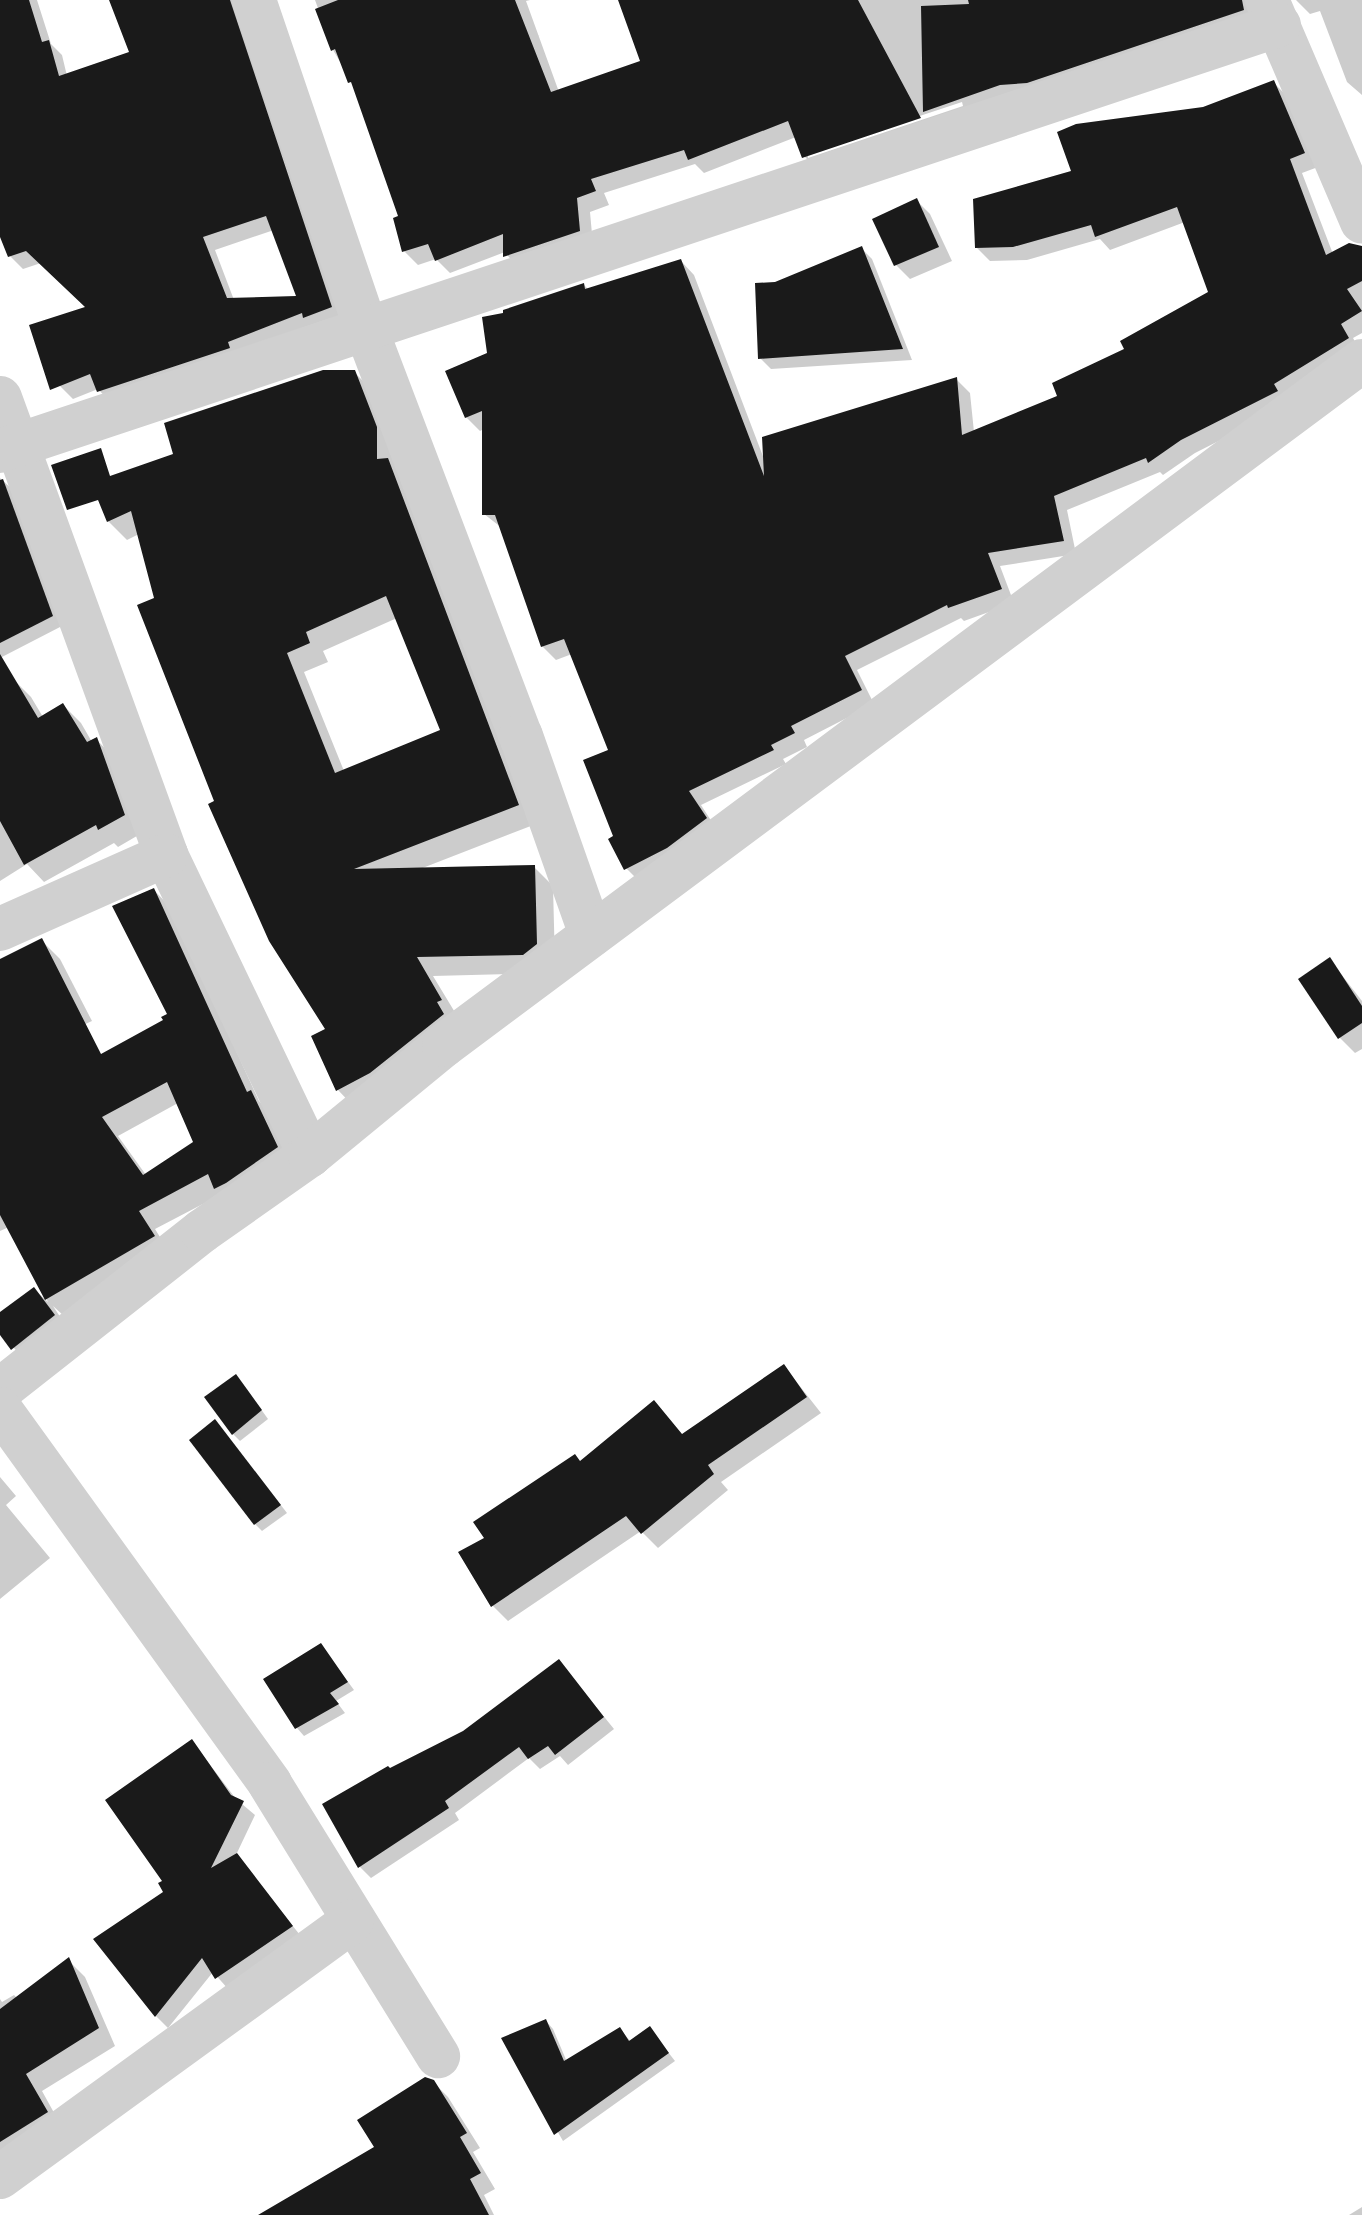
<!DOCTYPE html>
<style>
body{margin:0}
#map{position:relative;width:1362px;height:2215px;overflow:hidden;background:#fff;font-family:"Public Sans",sans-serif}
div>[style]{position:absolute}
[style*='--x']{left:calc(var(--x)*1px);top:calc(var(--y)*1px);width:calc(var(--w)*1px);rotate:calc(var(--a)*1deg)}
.shadow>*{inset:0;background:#0003}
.building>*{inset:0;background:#1a1a1a}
.minor>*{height:44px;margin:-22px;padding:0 22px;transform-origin:22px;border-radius:22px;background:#d0d0d0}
span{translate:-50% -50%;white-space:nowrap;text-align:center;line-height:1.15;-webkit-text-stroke:8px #fff;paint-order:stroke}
</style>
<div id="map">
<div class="shadow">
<div style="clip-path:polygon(evenodd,0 0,37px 0,51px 44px,62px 55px,67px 76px,132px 53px,111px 0,246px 0,344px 320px,112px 404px,98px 389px,73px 399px,60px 386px,88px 308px,41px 263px,23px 269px,10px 256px,0 231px,0 0,274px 230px,298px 298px,234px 300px,215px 250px,274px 230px)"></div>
<div style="clip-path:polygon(evenodd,315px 0,530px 0,526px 1px,559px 92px,643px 62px,620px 0,1260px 0,1255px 13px,818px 170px,804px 156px,796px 137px,704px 173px,695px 164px,604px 193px,609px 205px,590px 212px,593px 245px,519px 270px,505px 252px,450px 273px,436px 259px,418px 265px,404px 251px,400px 218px,355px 87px,333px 50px,315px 0,962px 102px,963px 106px,808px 158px,808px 153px,962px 102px)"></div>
<div style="clip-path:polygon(1296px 0,1362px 0,1362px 95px,1347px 82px,1320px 11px,1310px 14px)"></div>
<div style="clip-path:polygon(1274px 83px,1287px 96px,1318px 167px,1302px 173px,1333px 254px,1362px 255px,1362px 333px,1353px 338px,1361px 352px,1290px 405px,1195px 453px,1163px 475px,1160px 472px,1067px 510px,1076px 554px,1000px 566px,1014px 603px,964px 621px,961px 618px,857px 670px,874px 704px,804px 740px,807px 747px,783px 759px,786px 764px,701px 805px,719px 833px,640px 882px,626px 868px,615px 837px,610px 751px,572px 654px,556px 660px,542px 646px,502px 528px,484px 514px,484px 429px,480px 431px,466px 417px,505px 315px,584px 285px,589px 290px,681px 261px,694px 275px,764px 459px,957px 380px,970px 393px,974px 432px,1060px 397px,1211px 292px,1185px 222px,1110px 250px,1100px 239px,1027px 260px,990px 261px,977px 248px,1074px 172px,1203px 109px)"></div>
<div style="clip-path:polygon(916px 200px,930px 214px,952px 261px,910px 279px,896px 265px)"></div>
<div style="clip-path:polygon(861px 248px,872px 259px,912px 360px,771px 369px,760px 358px,776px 284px)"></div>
<div style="clip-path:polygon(evenodd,354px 372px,373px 391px,395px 448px,395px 467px,407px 479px,536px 824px,420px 869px,534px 867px,553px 886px,555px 964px,542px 973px,433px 976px,459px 1019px,356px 1109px,338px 1090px,328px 1029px,217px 802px,139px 534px,127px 540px,108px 521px,176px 455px,354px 372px,397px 618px,443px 731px,344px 771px,304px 672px,328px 662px,323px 651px,397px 618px)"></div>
<div style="clip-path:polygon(0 478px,12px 489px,62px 626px,0 658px)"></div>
<div style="clip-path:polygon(13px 679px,31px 697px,43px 717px,63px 705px,81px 723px,92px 742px,96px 739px,114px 758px,142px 833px,118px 847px,114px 843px,44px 882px,27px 864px,0 881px,0 686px)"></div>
<div style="clip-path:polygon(evenodd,154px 890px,171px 908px,259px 1101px,269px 1111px,295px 1165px,222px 1194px,155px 1229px,171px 1255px,64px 1316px,53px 1306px,70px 1332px,28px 1364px,0 1332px,0 1314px,34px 1289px,48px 1302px,9px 1227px,0 1231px,0 1109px,172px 1019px,154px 890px,178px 1103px,196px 1142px,146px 1175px,118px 1136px,178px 1103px)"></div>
<div style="clip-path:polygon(42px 941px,60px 959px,92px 1021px,0 1063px,0 961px)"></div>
<div style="clip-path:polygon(1330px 960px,1362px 1001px,1362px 1049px,1355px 1053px,1340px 1038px)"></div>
<div style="clip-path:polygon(784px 1366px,821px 1413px,721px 1482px,728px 1490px,658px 1548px,641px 1531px,508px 1621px,493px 1606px,461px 1553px,487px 1539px,581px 1462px,683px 1436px)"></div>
<div style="clip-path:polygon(243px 1384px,268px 1419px,240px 1441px,233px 1434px)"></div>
<div style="clip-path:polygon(215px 1421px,287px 1513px,262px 1531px,255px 1524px)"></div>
<div style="clip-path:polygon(0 1477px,16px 1496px,6px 1505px,50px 1558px,0 1599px)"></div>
<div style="clip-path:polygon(321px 1645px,354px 1690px,336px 1701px,345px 1713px,304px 1736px,297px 1728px)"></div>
<div style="clip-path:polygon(559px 1661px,614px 1729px,568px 1765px,560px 1756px,540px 1769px,529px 1758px,455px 1813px,459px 1820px,371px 1878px,360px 1867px,325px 1805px,464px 1732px)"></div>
<div style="clip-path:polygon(192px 1741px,236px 1799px,255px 1815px,236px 1855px,304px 1940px,229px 1990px,213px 1972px,168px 2028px,156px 2016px,165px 1882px)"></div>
<div style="clip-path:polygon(68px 1960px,85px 1977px,115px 2046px,42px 2091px,63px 2129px,0 2174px,0 1999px,2px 2002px,14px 1995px,17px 1998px)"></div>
<div style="clip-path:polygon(546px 2021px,553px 2029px,567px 2062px,620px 2029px,631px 2042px,650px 2029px,675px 2061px,563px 2141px,504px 2039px)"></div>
<div style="clip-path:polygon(433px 2082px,448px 2097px,480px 2148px,473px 2152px,495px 2189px,484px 2195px,494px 2215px,284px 2215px,376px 2148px)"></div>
<div style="clip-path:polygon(1362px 2207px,1362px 2215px,1349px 2215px)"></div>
</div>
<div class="building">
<div style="clip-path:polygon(evenodd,0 0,29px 0,42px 42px,49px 40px,59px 76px,129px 52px,109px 0,230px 0,332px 307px,303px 318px,302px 313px,228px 342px,230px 348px,97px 392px,90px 374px,50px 390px,29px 325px,85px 307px,26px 251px,8px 257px,0 237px,0 0,266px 216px,296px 296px,227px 298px,203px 237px,266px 216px)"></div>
<div style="clip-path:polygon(338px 0,515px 0,551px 92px,640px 61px,618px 0,858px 0,921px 118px,802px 158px,788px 121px,688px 160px,684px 150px,591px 179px,596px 191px,577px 198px,580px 231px,503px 257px,503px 234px,435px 261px,428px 244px,402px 252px,393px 218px,398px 216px,351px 82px,348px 83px,335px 49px,331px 51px,315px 9px)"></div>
<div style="clip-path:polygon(968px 0,1242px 0,1244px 10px,1027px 83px,1000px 85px,923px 112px,921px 6px,969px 4px)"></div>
<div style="clip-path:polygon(1274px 80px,1305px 153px,1290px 159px,1326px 255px,1349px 243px,1362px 246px,1362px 281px,1347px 289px,1362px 311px,1341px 324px,1349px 338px,1274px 384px,1278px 391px,1181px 440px,1148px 463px,1146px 458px,1054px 496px,1064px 541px,988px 553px,1002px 589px,948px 608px,947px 605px,845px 656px,862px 690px,791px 726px,795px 733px,771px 745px,774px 750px,689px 791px,707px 818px,667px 848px,624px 870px,608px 839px,613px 836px,583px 760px,608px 750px,564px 639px,541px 647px,495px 515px,482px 515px,482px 411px,465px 418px,445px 371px,487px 353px,482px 317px,503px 313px,503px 310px,584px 283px,585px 289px,681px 259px,764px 476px,762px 437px,957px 377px,962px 435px,1057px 396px,1052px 383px,1124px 349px,1120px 341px,1208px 292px,1177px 207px,1095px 237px,1091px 225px,1013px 247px,975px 248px,973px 199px,1071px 171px,1057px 132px,1076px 124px,1203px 107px)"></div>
<div style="clip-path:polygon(917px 198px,939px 247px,894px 266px,872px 219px)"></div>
<div style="clip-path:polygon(862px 246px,903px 349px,758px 359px,755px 283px,775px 282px)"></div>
<div style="clip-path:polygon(evenodd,323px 370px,355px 370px,377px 427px,377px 459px,388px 458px,519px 805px,354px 869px,535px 865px,537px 944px,523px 955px,417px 957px,442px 1000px,437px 1002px,444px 1014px,370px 1073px,336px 1091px,311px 1036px,325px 1029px,269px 941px,208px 804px,214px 801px,137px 605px,154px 598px,131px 511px,107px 522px,98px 500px,67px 510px,51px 465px,101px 448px,110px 476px,173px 454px,164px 423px,323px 370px,386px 596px,440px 730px,335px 773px,287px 653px,310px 643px,306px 632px,386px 596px)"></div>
<div style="clip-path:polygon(3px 479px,53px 616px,0 643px,0 480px)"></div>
<div style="clip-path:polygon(0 654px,38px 718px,63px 703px,87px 742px,97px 737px,125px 815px,98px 830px,96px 825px,24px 865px,0 821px)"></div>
<div style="clip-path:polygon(evenodd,154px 888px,247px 1092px,251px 1090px,278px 1147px,226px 1183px,214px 1189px,208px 1174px,139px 1211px,155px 1236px,45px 1300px,0 1215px,0 959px,42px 938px,101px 1054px,163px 1020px,161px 1017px,167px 1014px,112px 906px,154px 888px,167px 1082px,193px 1142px,143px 1175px,102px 1117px,167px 1082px)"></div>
<div style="clip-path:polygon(1330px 957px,1362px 1006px,1362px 1023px,1338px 1039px,1298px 979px)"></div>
<div style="clip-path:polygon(34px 1287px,55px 1315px,11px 1350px,0 1335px,0 1312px)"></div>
<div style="clip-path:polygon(784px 1364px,807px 1397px,708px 1465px,714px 1474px,641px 1534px,626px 1516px,491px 1607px,458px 1552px,484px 1538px,473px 1522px,575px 1454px,580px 1461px,654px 1400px,682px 1434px)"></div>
<div style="clip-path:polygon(236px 1374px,262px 1410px,232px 1435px,204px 1397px)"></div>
<div style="clip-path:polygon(215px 1419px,281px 1505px,254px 1525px,189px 1440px)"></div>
<div style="clip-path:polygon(321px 1643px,348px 1682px,330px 1693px,339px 1704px,295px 1729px,263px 1679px)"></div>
<div style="clip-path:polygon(559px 1659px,604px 1717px,555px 1755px,548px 1746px,528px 1759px,519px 1747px,445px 1801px,449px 1808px,358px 1868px,322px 1804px,388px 1766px,390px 1768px,463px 1731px)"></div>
<div style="clip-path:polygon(192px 1739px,231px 1795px,244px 1801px,211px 1868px,237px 1853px,293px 1926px,215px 1979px,202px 1958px,155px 2017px,93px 1939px,163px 1892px,158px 1883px,162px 1881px,105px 1800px)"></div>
<div style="clip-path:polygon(69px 1957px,99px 2028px,26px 2074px,48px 2112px,0 2142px,0 2009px)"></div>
<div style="clip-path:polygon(546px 2019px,564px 2061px,620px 2027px,629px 2041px,650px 2026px,669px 2053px,554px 2135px,501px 2038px)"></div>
<div style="clip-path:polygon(425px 2077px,434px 2080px,467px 2133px,460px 2137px,481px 2173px,470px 2179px,489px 2215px,258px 2215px,374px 2147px,357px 2120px)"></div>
</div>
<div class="minor">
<div style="--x:254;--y:0;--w:348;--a:71.2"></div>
<div style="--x:366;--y:329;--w:436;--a:69.2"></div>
<div style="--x:521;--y:736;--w:211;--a:70.6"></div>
<div style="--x:1267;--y:0;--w:241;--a:66.8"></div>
<div style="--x:0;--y:398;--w:486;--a:70"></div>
<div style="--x:166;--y:855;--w:333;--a:64.4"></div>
<div style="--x:0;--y:451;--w:1348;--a:-18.42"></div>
<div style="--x:0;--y:929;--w:182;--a:-24"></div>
<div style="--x:0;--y:1390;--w:257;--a:-38.2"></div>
<div style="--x:202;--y:1231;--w:132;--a:-35.1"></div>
<div style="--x:310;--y:1155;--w:173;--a:-39.4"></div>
<div style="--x:444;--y:1045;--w:1145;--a:-36.69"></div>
<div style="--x:0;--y:1409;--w:462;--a:54.2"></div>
<div style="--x:270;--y:1784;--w:320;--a:58.3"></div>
<div style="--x:0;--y:2177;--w:435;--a:-36"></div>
</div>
</div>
